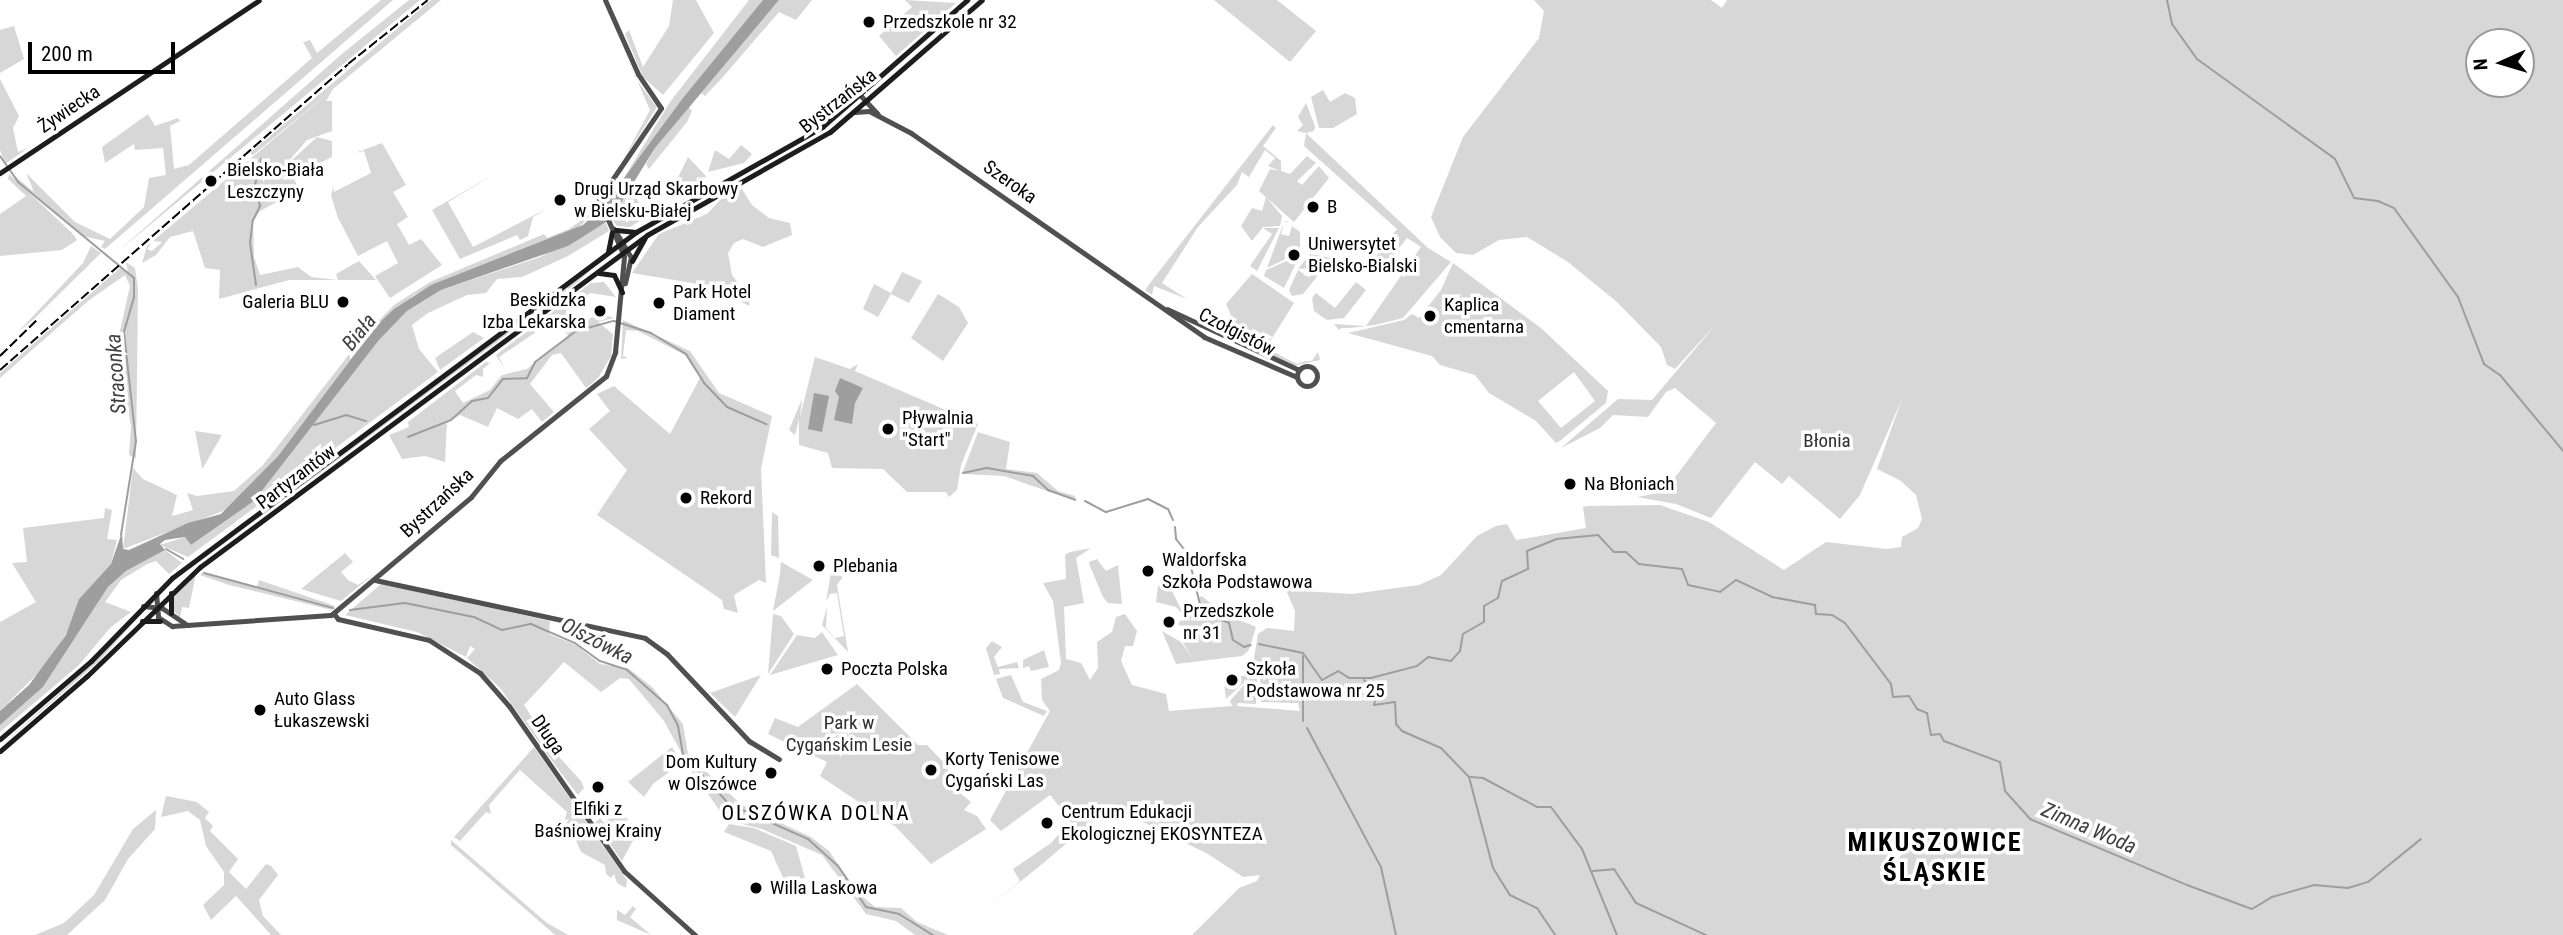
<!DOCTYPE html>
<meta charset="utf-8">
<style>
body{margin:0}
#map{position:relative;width:2563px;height:935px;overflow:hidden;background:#fff;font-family:"Roboto Condensed",sans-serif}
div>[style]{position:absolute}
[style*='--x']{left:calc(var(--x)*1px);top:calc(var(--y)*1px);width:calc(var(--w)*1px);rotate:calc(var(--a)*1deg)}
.green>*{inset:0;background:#d7d7d7}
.water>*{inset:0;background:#9e9e9e}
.stream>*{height:2px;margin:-1px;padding:0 1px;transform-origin:1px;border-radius:1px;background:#9e9e9e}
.tertiary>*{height:5px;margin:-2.5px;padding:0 2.5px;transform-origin:2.5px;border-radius:2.5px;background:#505050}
.tertiary>.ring{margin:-2.5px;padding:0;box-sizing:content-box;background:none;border:5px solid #505050;border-radius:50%}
.secondary>*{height:5px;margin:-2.5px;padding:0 2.5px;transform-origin:2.5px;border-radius:2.5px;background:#1d1d1d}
.rail>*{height:2px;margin-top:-1px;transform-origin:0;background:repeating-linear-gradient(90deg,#000 0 10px,transparent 0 13.5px)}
.dots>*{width:19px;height:19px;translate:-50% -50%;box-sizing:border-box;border:4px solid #fff;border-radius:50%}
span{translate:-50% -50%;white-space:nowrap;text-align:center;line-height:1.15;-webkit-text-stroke:7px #fff;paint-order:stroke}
.poi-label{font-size:19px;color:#000}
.left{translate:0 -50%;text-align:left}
.right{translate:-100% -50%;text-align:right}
.street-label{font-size:19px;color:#000}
.park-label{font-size:19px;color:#2e2e2e}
.water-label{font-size:21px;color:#3f3f3f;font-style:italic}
.neighbourhood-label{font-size:21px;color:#000;letter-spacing:2px}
.district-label{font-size:26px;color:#000;font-weight:700;letter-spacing:2px}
.north{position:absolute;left:2465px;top:28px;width:70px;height:70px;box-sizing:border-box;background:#fff;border:2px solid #999;border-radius:50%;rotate:266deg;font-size:19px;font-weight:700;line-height:28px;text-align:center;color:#000}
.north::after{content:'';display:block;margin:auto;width:24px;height:32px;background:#000;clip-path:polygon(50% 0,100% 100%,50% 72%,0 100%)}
.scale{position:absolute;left:28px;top:42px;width:147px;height:32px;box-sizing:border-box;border:4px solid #000;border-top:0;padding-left:9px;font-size:21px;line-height:24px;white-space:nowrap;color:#000;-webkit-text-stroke:5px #fff;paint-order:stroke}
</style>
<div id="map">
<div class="green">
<div style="clip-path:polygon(381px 0,393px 0,105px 249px,101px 247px,105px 241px,82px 236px,23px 186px,11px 173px,34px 192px,26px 173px,75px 222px,110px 239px,144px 207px,149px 178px,166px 175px,163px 148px,135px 150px,134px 144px,105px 163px,102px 147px,148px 114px,155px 126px,178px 118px,180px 121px,170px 126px,174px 169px,189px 165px,312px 58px,303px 42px,310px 40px,317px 53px)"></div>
<div style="clip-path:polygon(409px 0,420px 0,115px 254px,343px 53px)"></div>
<div style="clip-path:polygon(431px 0,441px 0,253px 155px,250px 153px)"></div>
<div style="clip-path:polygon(673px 0,696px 0,714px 33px,663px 95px,643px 77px,625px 34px,629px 30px,643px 67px,669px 26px)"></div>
<div style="clip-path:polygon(749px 0,763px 0,625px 176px,670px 102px)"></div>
<div style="clip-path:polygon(779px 0,812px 0,796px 20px,779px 12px,722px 78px,705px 96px,701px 93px)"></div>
<div style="clip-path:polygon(905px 0,956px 3px,896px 56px,879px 36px,912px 7px)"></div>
<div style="clip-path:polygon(1214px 0,1277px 0,1316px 31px,1290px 62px)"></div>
<div style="clip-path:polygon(evenodd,1534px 0,1711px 0,1722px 8px,1727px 0,2563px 0,2563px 935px,1192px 935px,1239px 888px,1257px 881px,1260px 875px,1243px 877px,1208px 854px,1111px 806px,1041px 865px,982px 912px,1020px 881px,1013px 869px,1051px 843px,1071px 821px,1050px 795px,1001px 831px,990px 820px,1050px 711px,1042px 700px,1041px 679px,1059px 670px,1061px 663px,1053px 601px,1043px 583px,1066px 579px,1065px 555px,1070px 552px,1091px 548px,1076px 558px,1084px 603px,1064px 607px,1066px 659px,1081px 663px,1090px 680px,1098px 668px,1097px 642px,1112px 632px,1116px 617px,1125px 614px,1137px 631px,1133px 646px,1125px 646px,1121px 661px,1132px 685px,1166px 694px,1169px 711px,1232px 706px,1230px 701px,1250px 678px,1257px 679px,1256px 704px,1238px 703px,1237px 706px,1300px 711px,1298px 703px,1261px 702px,1260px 673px,1264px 671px,1251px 676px,1258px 634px,1267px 628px,1294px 631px,1295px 611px,1286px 590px,1352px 594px,1419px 585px,1441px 575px,1477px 536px,1496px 526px,1507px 524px,1516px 540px,1586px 528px,1583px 507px,1587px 506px,1660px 505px,1709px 522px,1784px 570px,1826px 542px,1887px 549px,1901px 547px,1902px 537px,1918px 528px,1922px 519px,1916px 495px,1901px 481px,1877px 469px,1902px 399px,1860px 495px,1840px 519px,1789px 476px,1782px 484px,1755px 462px,1711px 518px,1676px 504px,1637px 497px,1664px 492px,1716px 423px,1675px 388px,1666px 392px,1648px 417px,1613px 415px,1600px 428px,1561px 448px,1618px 399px,1652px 400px,1717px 323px,1675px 369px,1667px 365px,1661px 347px,1617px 302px,1568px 262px,1527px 237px,1499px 240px,1473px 255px,1456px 253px,1440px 237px,1431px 217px,1463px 137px,1539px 38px,1544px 11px,1534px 0,2479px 42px,2521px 42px,2521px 84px,2479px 84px,2479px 42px)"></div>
<div style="clip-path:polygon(14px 26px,24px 59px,0 73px,0 30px)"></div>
<div style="clip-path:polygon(616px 32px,636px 79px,657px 107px,622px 162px,650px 110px)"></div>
<div style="clip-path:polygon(0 79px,19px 116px,13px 128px,18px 152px,28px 148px,5px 164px,0 150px)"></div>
<div style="clip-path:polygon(333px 89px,326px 101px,332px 101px,332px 131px,307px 140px,280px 171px,317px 137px,332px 141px,332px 157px,293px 176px,299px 190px,260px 211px,253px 222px,254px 257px,260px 275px,298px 267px,311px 277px,338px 280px,336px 274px,359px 261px,376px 280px,289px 280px,219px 299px,220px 270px,205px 268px,193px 231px,170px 237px,156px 255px,142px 263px,147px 246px,152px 242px,147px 249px,152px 251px,162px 242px,153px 241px)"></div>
<div style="clip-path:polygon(1323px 90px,1330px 102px,1345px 93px,1355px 98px,1357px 114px,1333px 128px,1319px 128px,1311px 97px)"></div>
<div style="clip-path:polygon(1306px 103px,1315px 126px,1314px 131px,1306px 133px,1428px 248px,1451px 262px,1403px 318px,1375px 325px,1350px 328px,1341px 328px,1339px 330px,1334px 324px,1366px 326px,1421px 247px,1407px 238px,1381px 271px,1371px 263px,1397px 229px,1304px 146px,1306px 133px,1297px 131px,1303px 125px,1298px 117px)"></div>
<div style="clip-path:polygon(689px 107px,692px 111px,687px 122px,649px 169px,646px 164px,655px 148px)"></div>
<div style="clip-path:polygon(1273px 125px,1276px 128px,1263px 146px,1281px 161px,1281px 171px,1290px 174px,1307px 156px,1316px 163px,1297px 181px,1302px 185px,1319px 166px,1329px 178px,1294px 222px,1259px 191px,1270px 169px,1280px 171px,1268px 166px,1275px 158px,1265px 150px,1249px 177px,1242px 172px,1237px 185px,1198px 227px,1162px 283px,1187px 299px,1154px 286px,1152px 295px,1145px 290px,1150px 283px)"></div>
<div style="clip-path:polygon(382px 143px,406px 185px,393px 192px,408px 217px,397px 224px,409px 245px,421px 239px,442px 265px,390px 298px,375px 276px,398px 263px,387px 241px,358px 256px,338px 218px,331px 195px,334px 186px,334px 192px,371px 173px,364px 151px,355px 153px)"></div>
<div style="clip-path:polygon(741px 145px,752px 154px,744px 163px,708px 172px,715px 150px,729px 159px)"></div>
<div style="clip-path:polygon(688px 157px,706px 176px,703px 183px,681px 197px,676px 193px,669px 196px)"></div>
<div style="clip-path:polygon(498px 172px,448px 202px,473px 247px,548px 208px,533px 217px,528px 236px,520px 240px,517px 235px,460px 259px,432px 210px)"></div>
<div style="clip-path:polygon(9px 174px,72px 233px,77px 240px,62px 250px,0 256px,0 214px,26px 196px,8px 179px)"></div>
<div style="clip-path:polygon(631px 187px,646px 217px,630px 227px,617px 226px,611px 219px)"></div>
<div style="clip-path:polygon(742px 189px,752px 205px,769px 218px,790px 223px,792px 235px,763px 247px,743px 239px,734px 243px,728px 253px,732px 275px,750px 299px,749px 306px,716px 287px,632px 273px,659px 234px,707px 214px,720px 200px)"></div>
<div style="clip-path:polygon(1266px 197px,1282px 216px,1280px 226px,1263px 227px,1252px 241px,1241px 226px,1252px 208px,1262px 211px)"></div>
<div style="clip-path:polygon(597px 209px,576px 230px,414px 295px,376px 326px,278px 456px,228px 509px,123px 549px,133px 468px,143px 479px,177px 495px,172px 516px,193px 510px,187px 493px,197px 496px,234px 491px,263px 465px,361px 339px,394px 305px,430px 282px,544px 234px,547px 238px,569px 229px)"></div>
<div style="clip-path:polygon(1284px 222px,1281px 234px,1289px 236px,1292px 226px,1300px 232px,1300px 252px,1267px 268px,1284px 222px,1286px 221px,1289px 222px)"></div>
<div style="clip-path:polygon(606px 223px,609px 231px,568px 256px,522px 277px,497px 279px,486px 293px,467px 295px,428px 313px,412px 325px,419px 349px,438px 372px,188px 557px,160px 545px,185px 537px,191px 545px,254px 501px,379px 340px,407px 311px,441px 290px,540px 257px)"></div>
<div style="clip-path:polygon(1263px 228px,1279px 228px,1257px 271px,1250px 266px,1272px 234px)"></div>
<div style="clip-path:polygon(91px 246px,101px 253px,34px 319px,17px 333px,83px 263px)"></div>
<div style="clip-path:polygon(1310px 254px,1332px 258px,1303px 294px,1292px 296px,1289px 290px,1298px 270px,1310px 278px,1308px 272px,1313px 268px,1298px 269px)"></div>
<div style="clip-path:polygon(1300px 255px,1284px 288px,1264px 276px,1266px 270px)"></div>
<div style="clip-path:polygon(126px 262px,135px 268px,138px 289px,136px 458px,129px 455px,131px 426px,121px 372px,119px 335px,130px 286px,125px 275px,88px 301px,0 378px,0 373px,121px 267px,128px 272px)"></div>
<div style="clip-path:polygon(evenodd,1453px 263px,1541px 328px,1608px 391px,1606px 403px,1561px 440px,1556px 443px,1536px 421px,1489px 393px,1475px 375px,1440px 365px,1432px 356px,1348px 333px,1404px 320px,1412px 314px,1419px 318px,1441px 290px,1453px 263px,1574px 372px,1595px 401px,1561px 428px,1538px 401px,1574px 372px)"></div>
<div style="clip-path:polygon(592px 269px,574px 285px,221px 546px,574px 282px)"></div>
<div style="clip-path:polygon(902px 272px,922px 281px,909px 303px,891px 294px,878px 317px,863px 309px,874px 284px,891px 293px)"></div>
<div style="clip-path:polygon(1252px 274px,1294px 303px,1266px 348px,1297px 364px,1306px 361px,1312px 361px,1318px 352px,1320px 360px,1293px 366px,1235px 336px,1238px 331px,1226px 304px)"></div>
<div style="clip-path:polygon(604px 282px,616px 297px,590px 293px,570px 309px,573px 327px,580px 325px,579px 314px,585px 322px,598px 313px,614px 318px,598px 322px,613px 334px,611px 356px,598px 378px,586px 388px,561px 353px,552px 355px,530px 384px,554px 412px,542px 422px,532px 409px,518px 419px,497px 408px,488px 427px,460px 415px,447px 423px,445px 462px,425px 456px,402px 459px,389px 435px,409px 427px,408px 422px,486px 362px,490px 363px,483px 369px,483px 377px,476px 375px,455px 391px,463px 403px,490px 390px,502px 375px,527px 369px,568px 336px,558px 317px,499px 357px,504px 368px,496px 355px,591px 283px)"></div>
<div style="clip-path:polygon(1356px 282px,1366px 290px,1344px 318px,1327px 320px,1314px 311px,1312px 298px,1316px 293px,1335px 308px)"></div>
<div style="clip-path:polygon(938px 294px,959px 307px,968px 323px,943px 361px,911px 338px)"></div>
<div style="clip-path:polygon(623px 320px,690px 351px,719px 393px,772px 416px,761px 469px,766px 583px,759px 580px,734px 595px,738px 613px,724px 609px,722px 600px,597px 515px,627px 470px,589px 429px,610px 411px,597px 394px,614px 386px,670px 434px,700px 378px,685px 355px,638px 331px,626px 330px,623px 356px,628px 358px,621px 359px)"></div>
<div style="clip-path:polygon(473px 332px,484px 338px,440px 370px,435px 358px)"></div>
<div style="clip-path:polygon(815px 357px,850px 369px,858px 364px,855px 371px,978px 424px,961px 465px,957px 490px,949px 497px,946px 492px,907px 492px,883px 469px,832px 468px,828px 453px,799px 445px,799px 419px,795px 435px,789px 430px,802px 399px,800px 417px)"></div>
<div style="clip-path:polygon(195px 431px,222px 435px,203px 468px,202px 468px)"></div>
<div style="clip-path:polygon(978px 432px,1010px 442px,1006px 469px,1037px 473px,1058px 491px,1075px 496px,1076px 501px,1004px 476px,962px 474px)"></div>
<div style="clip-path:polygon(105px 508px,112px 510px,107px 539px,117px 540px,111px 564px,79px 599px,74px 622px,45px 666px,0 711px,0 622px,36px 602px,12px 563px,27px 562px,23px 528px,104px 518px)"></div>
<div style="clip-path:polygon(772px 512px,778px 516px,779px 558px,771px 555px)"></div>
<div style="clip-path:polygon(165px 550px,182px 563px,169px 574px,156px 561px,147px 564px,121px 580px,105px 602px,131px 612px,111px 627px,79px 665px,0 732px,0 725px,43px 687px,108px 587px,126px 571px)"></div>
<div style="clip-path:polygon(345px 553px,353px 562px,341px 572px,348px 580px,358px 585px,374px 574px,341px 601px,301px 589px)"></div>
<div style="clip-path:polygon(1097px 559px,1106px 571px,1118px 565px,1122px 604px,1108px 603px,1103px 597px,1090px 566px,1089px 562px)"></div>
<div style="clip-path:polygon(781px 562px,813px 580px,773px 611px,780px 574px)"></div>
<div style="clip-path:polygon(204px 572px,257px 587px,259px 580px,335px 606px,332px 610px,229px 585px,200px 575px)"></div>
<div style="clip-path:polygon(831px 572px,843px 577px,837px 585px,848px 652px,822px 625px,827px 607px,826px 628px,835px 638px,844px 636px,837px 593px,830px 594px,826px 602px)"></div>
<div style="clip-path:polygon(196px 574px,189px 608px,182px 607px,180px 618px,173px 610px,172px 597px)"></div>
<div style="clip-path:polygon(381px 584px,550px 621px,549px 634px,576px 645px,600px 664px,628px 668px,652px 687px,683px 724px,688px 754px,713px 778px,703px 785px,698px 783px,664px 721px,629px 679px,620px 678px,601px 692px,564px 662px,524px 705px,549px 743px,541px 745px,500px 688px,467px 658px,475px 649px,470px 646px,466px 657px,417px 632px,345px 615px)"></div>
<div style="clip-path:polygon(1158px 586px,1170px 587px,1183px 613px,1199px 614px,1198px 598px,1202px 596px,1219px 611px,1256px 627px,1249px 650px,1242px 656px,1176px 664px,1162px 631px,1181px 642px,1193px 659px,1182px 641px,1189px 634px,1178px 624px,1184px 616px,1176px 607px,1156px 602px)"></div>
<div style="clip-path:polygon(144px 611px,99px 661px,0 747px,93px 663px)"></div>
<div style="clip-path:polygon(773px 614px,781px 616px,794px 634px,768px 674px)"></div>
<div style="clip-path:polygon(822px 632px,838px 655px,770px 675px,797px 635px,815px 638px)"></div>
<div style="clip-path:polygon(992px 641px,1002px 647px,994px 657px,998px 667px,1017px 662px,1019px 668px,999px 669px,1000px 674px,994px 675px,986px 648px)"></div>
<div style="clip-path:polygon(1044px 650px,1049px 667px,1031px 671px,1029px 666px,1023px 668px,1023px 660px)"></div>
<div style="clip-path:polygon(761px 675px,735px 717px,710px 693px)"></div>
<div style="clip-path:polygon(1011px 675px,1023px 702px,1047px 711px,1044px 716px,1003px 698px,996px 679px)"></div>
<div style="clip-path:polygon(1223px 676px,1247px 676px,1248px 679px,1226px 699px)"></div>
<div style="clip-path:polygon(857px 684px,918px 745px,927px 745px,944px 763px,961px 794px,971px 802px,964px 810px,977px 816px,986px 829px,931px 864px,896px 827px,820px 776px,827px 762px,768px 734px,775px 718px,798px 727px)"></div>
<div style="clip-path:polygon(534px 747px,627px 880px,626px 888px,617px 883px,614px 874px,611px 878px,606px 874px,605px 865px,581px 852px,575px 838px,560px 834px,567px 812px,520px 770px,489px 805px,491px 814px,486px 812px,460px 841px,454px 837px)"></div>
<div style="clip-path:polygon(672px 747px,681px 763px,653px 784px,644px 797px,628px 782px)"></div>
<div style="clip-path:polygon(551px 748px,581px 781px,584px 788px,578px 795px,545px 752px)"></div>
<div style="clip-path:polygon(718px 783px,742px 805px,811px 837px,829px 851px,858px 893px,875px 907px,901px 908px,917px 922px,948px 935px,915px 935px,896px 921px,866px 914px,822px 855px,762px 829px,726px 820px,708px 794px)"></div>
<div style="clip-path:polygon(166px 796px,197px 802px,209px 812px,205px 818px,213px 826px,210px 831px,238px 859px,229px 872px,246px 889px,266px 864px,271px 866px,278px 875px,259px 900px,263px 916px,281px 935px,271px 935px,236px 896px,211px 920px,203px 905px,224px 885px,224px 872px,206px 846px,200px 820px,188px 811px,161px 817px)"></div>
<div style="clip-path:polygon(156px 810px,155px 829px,128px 859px,105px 900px,67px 935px,35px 935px,64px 923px,94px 895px,133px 829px)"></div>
<div style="clip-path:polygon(619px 810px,638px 831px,622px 861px,595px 823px,600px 818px,604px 823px)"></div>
<div style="clip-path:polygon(729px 824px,754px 828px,796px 846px,805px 878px,784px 880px,771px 851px,724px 832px)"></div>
<div style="clip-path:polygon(451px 840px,547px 923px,568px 935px,555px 935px,451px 845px)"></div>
<div style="clip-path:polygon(633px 906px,636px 909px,630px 917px,651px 935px,617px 920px,617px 910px,625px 915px)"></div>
</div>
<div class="water">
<div style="clip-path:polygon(763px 0,779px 0,655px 148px,611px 219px,568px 246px,441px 290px,407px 311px,379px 340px,254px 501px,191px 545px,185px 537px,165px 540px,160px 544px,165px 550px,126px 571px,108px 587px,43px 687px,0 725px,0 711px,29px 685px,66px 635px,79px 599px,111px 564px,122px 532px,123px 549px,129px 550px,188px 523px,221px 514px,278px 456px,376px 326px,394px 309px,431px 285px,583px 225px,604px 205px,683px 98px)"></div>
<div style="clip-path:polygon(840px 378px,863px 388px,855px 403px,852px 424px,834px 420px,839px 397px,835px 391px)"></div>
<div style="clip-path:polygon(814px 393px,829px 396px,822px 432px,808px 429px)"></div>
</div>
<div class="stream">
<div style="--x:2167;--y:0;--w:25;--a:78"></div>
<div style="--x:2172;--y:24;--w:43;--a:54.5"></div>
<div style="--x:2197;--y:59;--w:170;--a:35.9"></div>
<div style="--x:2335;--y:159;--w:43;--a:64"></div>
<div style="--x:2354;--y:198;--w:24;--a:7"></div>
<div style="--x:2378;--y:201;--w:17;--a:24"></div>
<div style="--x:2394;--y:208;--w:110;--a:54.3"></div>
<div style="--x:2458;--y:297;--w:72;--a:68.8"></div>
<div style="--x:2484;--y:364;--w:19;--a:35"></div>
<div style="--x:2500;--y:375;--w:99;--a:50.3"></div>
<div style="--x:0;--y:156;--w:32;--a:55"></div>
<div style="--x:18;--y:182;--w:151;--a:39.6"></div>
<div style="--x:134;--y:278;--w:19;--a:90"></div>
<div style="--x:134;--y:297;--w:37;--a:106"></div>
<div style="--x:124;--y:333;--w:109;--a:83.7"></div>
<div style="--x:136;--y:441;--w:95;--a:99.1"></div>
<div style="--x:256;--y:285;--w:42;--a:-98.1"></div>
<div style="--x:250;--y:243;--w:23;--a:-83"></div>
<div style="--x:253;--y:220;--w:16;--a:-63"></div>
<div style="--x:260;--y:206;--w:22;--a:-103"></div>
<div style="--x:255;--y:185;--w:27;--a:-77"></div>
<div style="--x:314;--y:425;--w:34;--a:-17"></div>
<div style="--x:346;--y:415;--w:21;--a:17"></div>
<div style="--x:408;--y:437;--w:46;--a:-21.6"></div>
<div style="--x:451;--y:420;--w:28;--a:-42"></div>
<div style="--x:472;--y:401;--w:16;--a:-11"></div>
<div style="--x:488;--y:398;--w:24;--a:-52"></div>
<div style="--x:503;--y:379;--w:24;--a:-2"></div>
<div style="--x:527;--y:378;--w:18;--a:-63"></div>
<div style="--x:535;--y:362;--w:51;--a:-37.1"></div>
<div style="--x:576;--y:331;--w:39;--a:-15"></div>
<div style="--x:614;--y:321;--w:39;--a:18"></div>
<div style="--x:651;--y:333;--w:41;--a:31"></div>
<div style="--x:686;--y:354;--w:34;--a:58"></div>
<div style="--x:704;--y:383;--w:33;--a:46"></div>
<div style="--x:727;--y:407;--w:43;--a:23.6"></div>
<div style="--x:963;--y:473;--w:25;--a:-12"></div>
<div style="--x:987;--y:468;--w:47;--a:9.9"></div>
<div style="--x:1033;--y:476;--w:21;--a:43"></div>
<div style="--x:1048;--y:490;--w:29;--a:20"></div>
<div style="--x:1085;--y:501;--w:24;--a:28"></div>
<div style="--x:1106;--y:512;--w:44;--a:-17.2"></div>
<div style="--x:1148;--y:499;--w:22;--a:27"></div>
<div style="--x:1168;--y:509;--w:12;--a:66"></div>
<div style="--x:1175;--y:527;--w:12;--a:85"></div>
<div style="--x:1176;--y:539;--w:18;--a:52"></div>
<div style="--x:166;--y:549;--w:20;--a:30"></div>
<div style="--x:1190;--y:563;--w:51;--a:76.5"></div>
<div style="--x:1202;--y:613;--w:29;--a:20"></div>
<div style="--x:1229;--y:623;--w:17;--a:77"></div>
<div style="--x:1233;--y:640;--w:13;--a:32"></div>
<div style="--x:1244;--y:647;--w:7;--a:-16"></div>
<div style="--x:204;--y:573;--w:134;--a:15.2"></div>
<div style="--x:350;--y:610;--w:55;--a:-7.3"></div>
<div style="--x:405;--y:603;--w:70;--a:11.5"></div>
<div style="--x:474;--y:617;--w:31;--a:25"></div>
<div style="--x:502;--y:630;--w:30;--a:-12"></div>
<div style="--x:531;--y:624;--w:48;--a:23.4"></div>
<div style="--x:575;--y:643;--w:31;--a:36"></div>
<div style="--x:600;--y:661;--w:28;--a:18"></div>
<div style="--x:627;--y:670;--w:53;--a:41.2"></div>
<div style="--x:667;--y:705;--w:24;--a:62"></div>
<div style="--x:678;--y:726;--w:28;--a:80"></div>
<div style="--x:683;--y:754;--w:68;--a:47.4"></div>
<div style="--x:729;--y:804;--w:86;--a:23.9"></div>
<div style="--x:808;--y:839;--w:40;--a:42"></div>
<div style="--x:838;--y:866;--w:50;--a:55.7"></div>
<div style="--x:866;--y:907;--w:34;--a:12"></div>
<div style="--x:899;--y:914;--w:40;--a:32"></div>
<div style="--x:1259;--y:644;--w:45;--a:11.6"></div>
<div style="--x:1303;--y:653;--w:33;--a:55"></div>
<div style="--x:1322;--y:680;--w:18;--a:-29"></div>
<div style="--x:1338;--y:671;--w:13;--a:32"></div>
<div style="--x:1349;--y:678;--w:22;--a:0"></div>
<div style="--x:1371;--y:678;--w:48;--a:-14.6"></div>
<div style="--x:1417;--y:666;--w:14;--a:-39"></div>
<div style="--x:1428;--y:657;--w:23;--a:10"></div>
<div style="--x:1451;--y:661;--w:13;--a:-48"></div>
<div style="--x:1460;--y:651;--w:17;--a:-80"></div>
<div style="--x:1463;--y:634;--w:24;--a:-30"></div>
<div style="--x:1484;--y:622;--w:16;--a:-90"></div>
<div style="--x:1484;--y:606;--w:16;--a:-30"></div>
<div style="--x:1498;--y:598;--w:17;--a:-77"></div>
<div style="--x:1502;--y:581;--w:29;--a:-25"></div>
<div style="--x:1528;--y:569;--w:18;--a:-93"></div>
<div style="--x:1527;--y:551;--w:32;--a:-22"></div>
<div style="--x:1557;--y:539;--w:41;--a:-5.6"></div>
<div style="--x:1598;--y:535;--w:23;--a:47"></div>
<div style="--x:1614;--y:552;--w:12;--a:0"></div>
<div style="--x:1626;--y:552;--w:18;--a:43"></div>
<div style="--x:1639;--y:564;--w:43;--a:6.6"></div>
<div style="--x:1682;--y:569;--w:17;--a:69"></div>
<div style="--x:1688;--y:585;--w:33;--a:12"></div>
<div style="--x:1720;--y:592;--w:20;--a:-37"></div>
<div style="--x:1736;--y:580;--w:40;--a:25"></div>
<div style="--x:1772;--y:597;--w:44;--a:10.5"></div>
<div style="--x:1815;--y:605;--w:9;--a:84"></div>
<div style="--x:1816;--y:614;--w:16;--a:4"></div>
<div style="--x:1832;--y:615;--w:15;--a:32"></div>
<div style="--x:1845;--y:623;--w:76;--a:53"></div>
<div style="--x:1891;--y:684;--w:13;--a:81"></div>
<div style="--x:1893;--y:697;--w:16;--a:-4"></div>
<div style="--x:1909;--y:696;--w:15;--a:58"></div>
<div style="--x:1917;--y:709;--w:11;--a:22"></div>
<div style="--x:1927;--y:713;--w:22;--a:80"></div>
<div style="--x:1931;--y:735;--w:9;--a:-6"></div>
<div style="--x:1940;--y:734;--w:8;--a:60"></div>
<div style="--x:1944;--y:741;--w:60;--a:20.6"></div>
<div style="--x:2000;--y:762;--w:29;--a:80"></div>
<div style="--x:2005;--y:791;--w:38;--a:48"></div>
<div style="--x:2030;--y:819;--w:170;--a:22.8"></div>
<div style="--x:2187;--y:885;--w:69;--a:20.3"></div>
<div style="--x:2252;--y:909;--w:23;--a:-31"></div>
<div style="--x:2272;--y:897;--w:44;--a:-15.9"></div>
<div style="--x:2314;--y:885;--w:34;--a:5"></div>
<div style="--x:2348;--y:888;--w:21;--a:-17"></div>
<div style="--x:2368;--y:882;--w:68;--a:-39.1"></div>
<div style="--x:1303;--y:656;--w:65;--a:90"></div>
<div style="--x:1364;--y:680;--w:18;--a:43"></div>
<div style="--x:1377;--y:692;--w:13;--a:103"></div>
<div style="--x:1374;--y:705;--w:21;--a:-8"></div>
<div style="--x:1395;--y:702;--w:22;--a:87"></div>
<div style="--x:1396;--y:724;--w:9;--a:49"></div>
<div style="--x:1402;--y:731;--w:43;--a:23.6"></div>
<div style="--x:1441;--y:748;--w:40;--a:46"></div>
<div style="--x:1469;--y:777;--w:94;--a:75.2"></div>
<div style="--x:1493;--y:868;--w:32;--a:58"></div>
<div style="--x:1510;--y:895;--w:30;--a:26"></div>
<div style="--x:1537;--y:908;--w:32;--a:56"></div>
<div style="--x:1307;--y:728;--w:157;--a:62"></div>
<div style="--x:1381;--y:867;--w:70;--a:77.6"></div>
<div style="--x:1471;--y:777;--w:12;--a:5"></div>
<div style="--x:1483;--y:778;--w:61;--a:28.2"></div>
<div style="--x:1537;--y:807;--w:14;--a:0"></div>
<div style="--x:1551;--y:807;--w:52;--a:53.6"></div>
<div style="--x:1582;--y:849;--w:93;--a:67.9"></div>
<div style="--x:1593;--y:871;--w:21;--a:-5"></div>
<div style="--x:1614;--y:869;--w:40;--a:57.1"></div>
<div style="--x:1636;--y:903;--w:77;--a:24.6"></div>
</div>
<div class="tertiary">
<div style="--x:860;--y:95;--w:26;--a:47"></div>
<div style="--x:855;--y:112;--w:14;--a:-4"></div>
<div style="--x:869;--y:111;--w:47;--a:27.6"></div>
<div style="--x:911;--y:133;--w:357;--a:34.8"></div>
<div style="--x:1204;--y:337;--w:101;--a:23.3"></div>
<div style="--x:614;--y:229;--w:33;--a:59"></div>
<div style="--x:631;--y:257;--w:27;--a:103"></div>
<div style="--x:1167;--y:309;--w:145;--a:24.8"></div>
<div class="ring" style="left:1297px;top:366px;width:15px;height:15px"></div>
<div style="--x:375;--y:580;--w:276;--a:12.1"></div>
<div style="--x:645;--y:638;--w:27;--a:36"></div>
<div style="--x:667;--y:654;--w:120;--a:46.7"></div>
<div style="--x:749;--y:741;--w:35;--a:31"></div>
<div style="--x:156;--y:593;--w:24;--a:85"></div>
<div style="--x:158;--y:617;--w:17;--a:33"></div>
<div style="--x:172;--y:626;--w:159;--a:-4"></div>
<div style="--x:331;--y:615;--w:183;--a:-40.1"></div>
<div style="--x:471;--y:497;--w:46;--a:-51.1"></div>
<div style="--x:500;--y:461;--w:136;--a:-38.7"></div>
<div style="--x:606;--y:376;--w:26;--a:-69"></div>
<div style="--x:615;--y:352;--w:96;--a:-84.6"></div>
<div style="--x:624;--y:256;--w:62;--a:-113.7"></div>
<div style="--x:599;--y:199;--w:110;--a:-55.7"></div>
<div style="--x:661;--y:108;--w:41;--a:-124.1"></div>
<div style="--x:638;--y:74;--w:81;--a:-114"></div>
<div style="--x:143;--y:606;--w:19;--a:6"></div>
<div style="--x:162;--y:608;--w:30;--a:34"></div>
<div style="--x:334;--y:614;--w:6;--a:51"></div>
<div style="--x:338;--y:619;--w:93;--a:13"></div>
<div style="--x:429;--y:640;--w:61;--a:32.9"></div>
<div style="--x:480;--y:673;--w:44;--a:48.7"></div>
<div style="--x:509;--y:706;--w:201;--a:55.1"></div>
<div style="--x:624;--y:871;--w:96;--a:42"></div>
</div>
<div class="secondary">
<div style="--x:0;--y:173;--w:311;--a:-33.7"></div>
<div style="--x:616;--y:230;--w:20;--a:6"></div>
<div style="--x:608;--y:252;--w:20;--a:-79"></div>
<div style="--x:632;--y:261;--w:26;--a:-61"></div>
<div style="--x:599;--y:273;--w:15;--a:8"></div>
<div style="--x:614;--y:275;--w:19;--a:65"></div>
<div style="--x:171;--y:613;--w:20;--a:-90"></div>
<div style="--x:142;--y:621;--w:18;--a:0"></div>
<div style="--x:0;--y:739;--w:120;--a:-40.6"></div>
<div style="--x:91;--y:661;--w:116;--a:-45.7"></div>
<div style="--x:172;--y:578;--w:579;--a:-36.71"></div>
<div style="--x:636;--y:232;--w:214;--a:-29.4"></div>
<div style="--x:822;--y:127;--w:193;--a:-41.2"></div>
<div style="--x:0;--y:751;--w:115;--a:-40.8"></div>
<div style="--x:87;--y:676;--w:157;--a:-44"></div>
<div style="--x:200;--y:567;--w:557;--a:-36.6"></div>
<div style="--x:647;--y:235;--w:210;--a:-29.4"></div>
<div style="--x:830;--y:132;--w:201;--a:-41"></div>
</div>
<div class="rail">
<div style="--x:0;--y:356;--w:54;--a:-44.3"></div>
<div style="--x:0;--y:370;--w:463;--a:-41.3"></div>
<div style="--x:348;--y:64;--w:102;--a:-38.7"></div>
</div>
<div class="dots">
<div style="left:869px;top:22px;background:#000"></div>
<div style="left:211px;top:181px;background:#000"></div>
<div style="left:560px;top:200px;background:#000"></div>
<div style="left:1313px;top:207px;background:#000"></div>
<div style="left:1294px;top:255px;background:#000"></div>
<div style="left:343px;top:302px;background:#000"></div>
<div style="left:659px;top:303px;background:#000"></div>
<div style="left:600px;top:311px;background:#000"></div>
<div style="left:1430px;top:316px;background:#000"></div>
<div style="left:888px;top:429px;background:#000"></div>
<div style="left:1570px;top:484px;background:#000"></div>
<div style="left:686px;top:498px;background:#000"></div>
<div style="left:819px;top:566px;background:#000"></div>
<div style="left:1148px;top:571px;background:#000"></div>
<div style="left:1169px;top:622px;background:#000"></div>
<div style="left:827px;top:669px;background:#000"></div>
<div style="left:1232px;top:680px;background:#000"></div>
<div style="left:260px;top:710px;background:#000"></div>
<div style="left:931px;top:770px;background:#000"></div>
<div style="left:771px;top:773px;background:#000"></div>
<div style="left:598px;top:787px;background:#000"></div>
<div style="left:1047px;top:823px;background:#000"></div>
<div style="left:756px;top:888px;background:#000"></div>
</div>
<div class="poi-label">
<span class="left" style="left:883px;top:22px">Przedszkole nr 32</span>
<span class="left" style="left:227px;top:181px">Bielsko-Biała<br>Leszczyny</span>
<span class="left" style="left:574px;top:200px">Drugi Urząd Skarbowy<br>w Bielsku-Białej</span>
<span class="left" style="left:1327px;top:207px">B</span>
<span class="left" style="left:1308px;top:255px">Uniwersytet<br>Bielsko-Bialski</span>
<span class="left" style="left:673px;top:303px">Park Hotel<br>Diament</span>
<span class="right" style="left:586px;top:311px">Beskidzka<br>Izba Lekarska</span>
<span class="right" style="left:329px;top:302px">Galeria BLU</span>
<span class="left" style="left:1444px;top:316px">Kaplica<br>cmentarna</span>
<span class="left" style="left:902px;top:429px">Pływalnia<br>"Start"</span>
<span class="left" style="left:1584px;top:484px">Na Błoniach</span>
<span class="left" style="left:700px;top:498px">Rekord</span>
<span class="left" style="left:1162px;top:571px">Waldorfska<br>Szkoła Podstawowa</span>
<span class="left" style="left:833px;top:566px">Plebania</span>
<span class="left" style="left:1183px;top:622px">Przedszkole<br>nr 31</span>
<span class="left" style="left:841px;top:669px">Poczta Polska</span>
<span class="left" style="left:1246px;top:680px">Szkoła<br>Podstawowa nr 25</span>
<span class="left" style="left:274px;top:710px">Auto Glass<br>Łukaszewski</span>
<span class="left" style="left:945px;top:770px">Korty Tenisowe<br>Cygański Las</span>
<span class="right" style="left:757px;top:773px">Dom Kultury<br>w Olszówce</span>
<span style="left:598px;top:820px">Elfiki z<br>Baśniowej Krainy</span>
<span class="left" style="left:1061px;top:823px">Centrum Edukacji<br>Ekologicznej EKOSYNTEZA</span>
<span class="left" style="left:770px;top:888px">Willa Laskowa</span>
</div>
<div class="street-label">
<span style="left:838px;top:101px;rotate:-38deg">Bystrzańska</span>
<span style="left:69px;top:109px;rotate:-34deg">Żywiecka</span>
<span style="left:1010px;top:182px;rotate:35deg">Szeroka</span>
<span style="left:1237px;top:332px;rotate:27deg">Czołgistów</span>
<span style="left:296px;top:477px;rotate:-37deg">Partyzantów</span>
<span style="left:437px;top:503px;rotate:-43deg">Bystrzańska</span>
<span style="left:548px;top:735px;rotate:55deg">Długa</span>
</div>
<div class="park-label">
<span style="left:1827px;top:441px">Błonia</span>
<span style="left:849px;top:734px">Park w<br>Cygańskim Lesie</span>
</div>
<div class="water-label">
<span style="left:359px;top:332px;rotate:-51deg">Biała</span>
<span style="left:116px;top:374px;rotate:-94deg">Straconka</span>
<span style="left:597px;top:641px;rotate:27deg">Olszówka</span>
<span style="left:2089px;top:828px;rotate:23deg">Zimna Woda</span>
</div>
<div class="neighbourhood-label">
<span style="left:816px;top:813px">OLSZÓWKA DOLNA</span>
</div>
<div class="district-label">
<span style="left:1935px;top:858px">MIKUSZOWICE<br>ŚLĄSKIE</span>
</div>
<div class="north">N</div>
<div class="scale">200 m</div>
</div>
